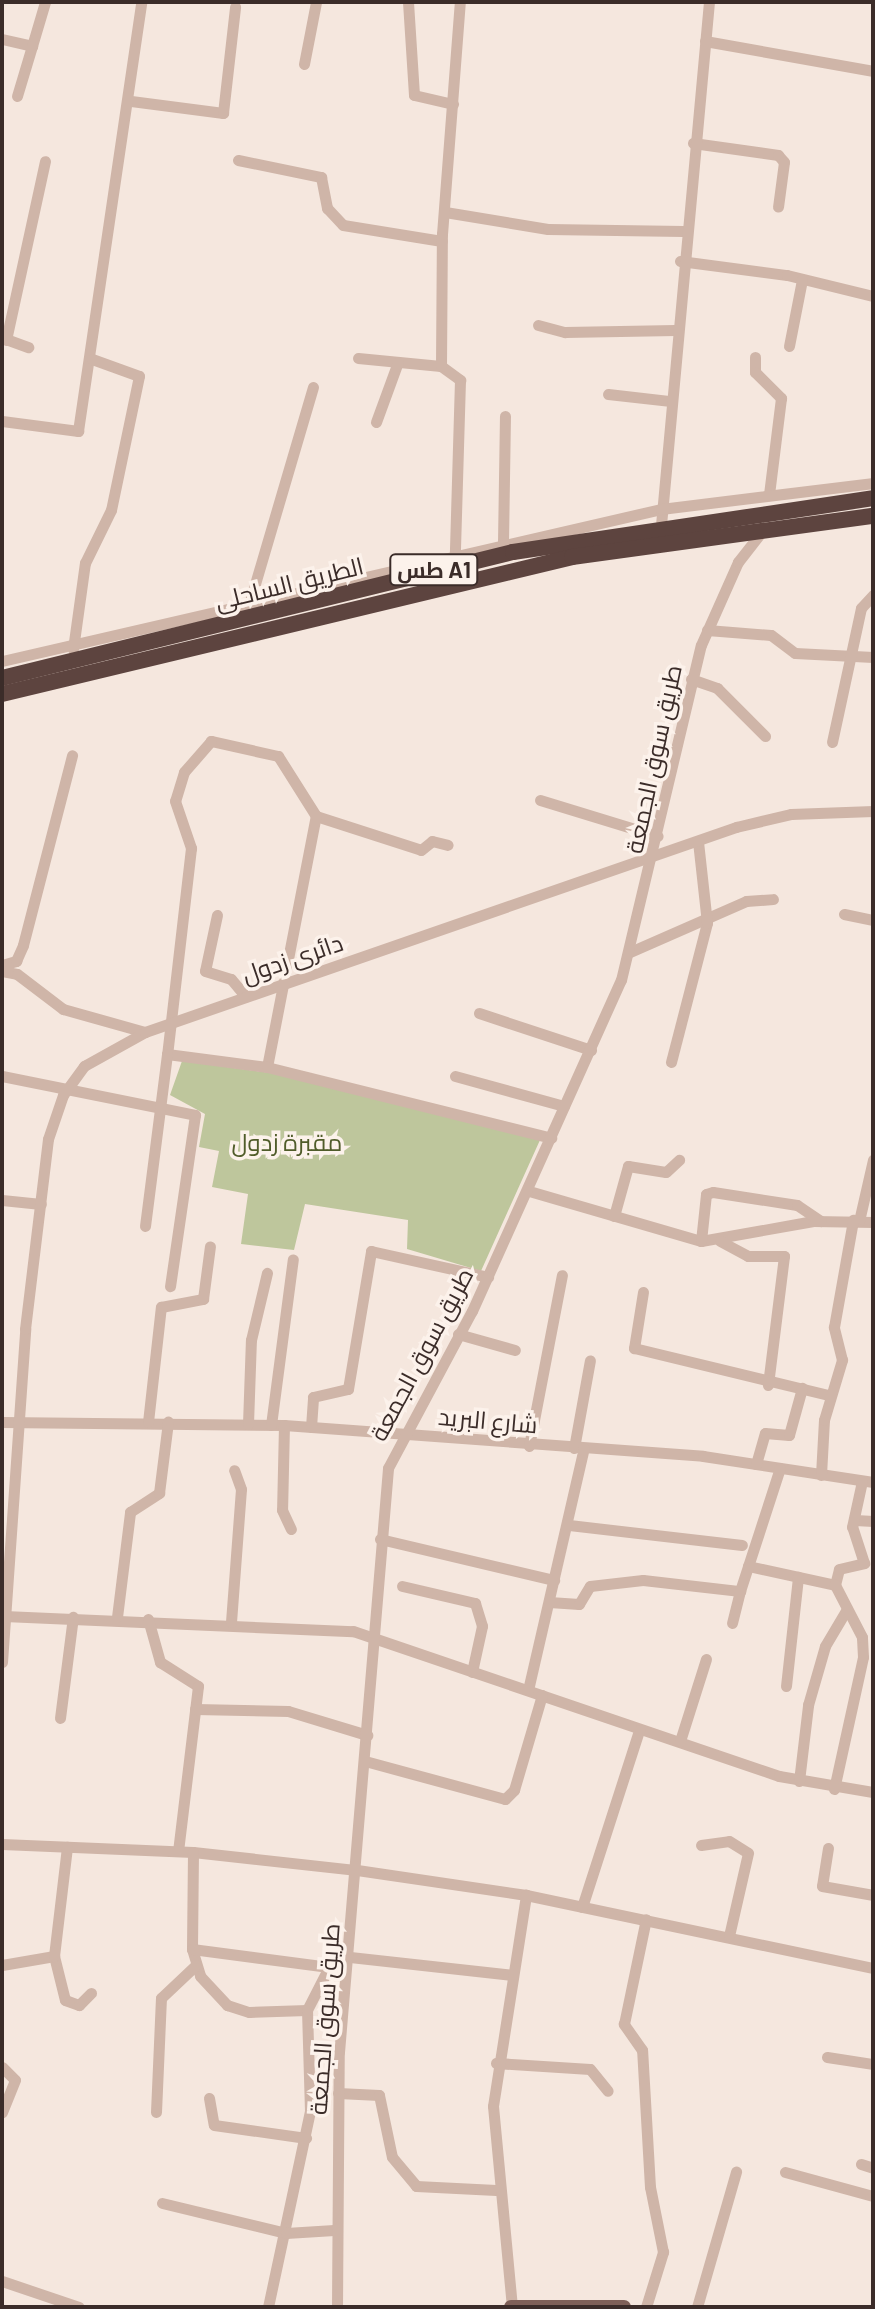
<!DOCTYPE html>
<meta charset="utf-8">
<style>
body{margin:0}
#map{position:relative;width:875px;height:2309px;overflow:hidden;background:#f5e7de;font-family:Barlow,Cairo,sans-serif}
div>[style]{position:absolute}
[style*='--x']{left:calc(var(--x)*1px);top:calc(var(--y)*1px);width:calc(var(--w)*1px);rotate:calc(var(--a)*1deg)}
.green>*{inset:0;background:#bec69c}
.minor>*{height:11px;margin:-5.5px;padding:0 5.5px;transform-origin:5.5px;border-radius:5.5px;background:#cfb5a8}
.major>*{height:14px;margin:-7px;padding:0 7px;transform-origin:7px;border-radius:7px;background:#7f6058}
.highway>*{height:16px;margin:-8px;padding:0 8px;transform-origin:8px;border-radius:8px;background:#5d443f}
span{translate:-50% -50%;white-space:nowrap;text-align:center;line-height:1.15;-webkit-text-stroke:7px #fcf2eb;paint-order:stroke}
.shield-label span{padding:2px 6px;background:#fcf2eb;border:2px solid;border-radius:6px;-webkit-text-stroke-width:0}
.shield-label{font-size:22px;color:#3b2c29;font-weight:700}
.street-label{font-size:24px;color:#3b2c29}
.park-label{font-size:24px;color:#505c2a}
.frame{position:absolute;inset:0;border:4px solid #3b2c29;pointer-events:none}
</style>
<div id="map">
<div class="green">
<div style="clip-path:polygon(182px 1061px,286px 1075px,540px 1140px,481px 1271px,407px 1249px,408px 1220px,305px 1204px,294px 1250px,241px 1244px,248px 1194px,212px 1187px,219px 1151px,199px 1147px,205px 1114px,170px 1095px)"></div>
</div>
<div class="minor">
<div style="--x:408;--y:2;--w:93;--a:86.3"></div>
<div style="--x:414;--y:95;--w:40;--a:13"></div>
<div style="--x:2;--y:39;--w:31;--a:13"></div>
<div style="--x:32;--y:46;--w:46;--a:-73.5"></div>
<div style="--x:705;--y:41;--w:171;--a:10.1"></div>
<div style="--x:304;--y:64;--w:63;--a:-79"></div>
<div style="--x:17;--y:96;--w:52;--a:-73.3"></div>
<div style="--x:131;--y:101;--w:93;--a:7.4"></div>
<div style="--x:223;--y:113;--w:107;--a:-83.5"></div>
<div style="--x:693;--y:143;--w:86;--a:8"></div>
<div style="--x:778;--y:155;--w:9;--a:49"></div>
<div style="--x:784;--y:162;--w:45;--a:97.6"></div>
<div style="--x:238;--y:160;--w:85;--a:11.6"></div>
<div style="--x:321;--y:177;--w:32;--a:79"></div>
<div style="--x:327;--y:208;--w:23;--a:47"></div>
<div style="--x:343;--y:225;--w:100;--a:9.2"></div>
<div style="--x:445;--y:212;--w:104;--a:9.4"></div>
<div style="--x:548;--y:229;--w:135;--a:0.8"></div>
<div style="--x:680;--y:261;--w:108;--a:7.5"></div>
<div style="--x:787;--y:275;--w:89;--a:13.7"></div>
<div style="--x:538;--y:325;--w:28;--a:15"></div>
<div style="--x:565;--y:332;--w:110;--a:-1"></div>
<div style="--x:3;--y:338;--w:27;--a:20"></div>
<div style="--x:6;--y:340;--w:183;--a:-77.7"></div>
<div style="--x:789;--y:346;--w:67;--a:-78.9"></div>
<div style="--x:755;--y:357;--w:15;--a:90"></div>
<div style="--x:755;--y:372;--w:37;--a:45"></div>
<div style="--x:781;--y:398;--w:98;--a:97.1"></div>
<div style="--x:358;--y:358;--w:83;--a:5.5"></div>
<div style="--x:441;--y:366;--w:24;--a:36"></div>
<div style="--x:460;--y:380;--w:201;--a:91.7"></div>
<div style="--x:441;--y:366;--w:132;--a:-89.6"></div>
<div style="--x:442;--y:234;--w:233;--a:-85.6"></div>
<div style="--x:608;--y:394;--w:61;--a:6.5"></div>
<div style="--x:2;--y:421;--w:77;--a:7.5"></div>
<div style="--x:78;--y:431;--w:434;--a:-81.6"></div>
<div style="--x:376;--y:422;--w:64;--a:-69.9"></div>
<div style="--x:661;--y:525;--w:525;--a:-84.76"></div>
<div style="--x:503;--y:542;--w:126;--a:-89.1"></div>
<div style="--x:250;--y:601;--w:223;--a:-73.6"></div>
<div style="--x:707;--y:630;--w:64;--a:4.5"></div>
<div style="--x:771;--y:635;--w:30;--a:37"></div>
<div style="--x:795;--y:653;--w:78;--a:2.9"></div>
<div style="--x:73;--y:649;--w:87;--a:-82.1"></div>
<div style="--x:85;--y:563;--w:59;--a:-63.9"></div>
<div style="--x:111;--y:510;--w:137;--a:-78.2"></div>
<div style="--x:139;--y:376;--w:50;--a:-160.1"></div>
<div style="--x:2;--y:661;--w:676;--a:-12.99"></div>
<div style="--x:661;--y:509;--w:214;--a:-7"></div>
<div style="--x:691;--y:679;--w:28;--a:19"></div>
<div style="--x:717;--y:688;--w:68;--a:45"></div>
<div style="--x:832;--y:742;--w:137;--a:-77.8"></div>
<div style="--x:861;--y:608;--w:18;--a:-47"></div>
<div style="--x:540;--y:800;--w:123;--a:17"></div>
<div style="--x:316;--y:816;--w:110;--a:17.9"></div>
<div style="--x:421;--y:850;--w:14;--a:-39"></div>
<div style="--x:432;--y:841;--w:16;--a:14"></div>
<div style="--x:844;--y:914;--w:30;--a:12"></div>
<div style="--x:217;--y:915;--w:57;--a:102.1"></div>
<div style="--x:205;--y:971;--w:27;--a:17"></div>
<div style="--x:231;--y:979;--w:23;--a:50"></div>
<div style="--x:630;--y:952;--w:127;--a:-23.7"></div>
<div style="--x:746;--y:901;--w:27;--a:-4"></div>
<div style="--x:2;--y:965;--w:15;--a:-16"></div>
<div style="--x:16;--y:961;--w:17;--a:-66"></div>
<div style="--x:23;--y:945;--w:196;--a:-75.5"></div>
<div style="--x:2;--y:971;--w:15;--a:11"></div>
<div style="--x:17;--y:974;--w:58;--a:37.3"></div>
<div style="--x:63;--y:1009;--w:85;--a:15.7"></div>
<div style="--x:479;--y:1013;--w:118;--a:18.3"></div>
<div style="--x:671;--y:1062;--w:144;--a:-75.5"></div>
<div style="--x:707;--y:923;--w:82;--a:-96.3"></div>
<div style="--x:267;--y:1067;--w:256;--a:-79"></div>
<div style="--x:316;--y:816;--w:71;--a:-122.3"></div>
<div style="--x:278;--y:756;--w:69;--a:-167.4"></div>
<div style="--x:211;--y:741;--w:41;--a:131.1"></div>
<div style="--x:184;--y:772;--w:30;--a:107"></div>
<div style="--x:175;--y:801;--w:50;--a:71.2"></div>
<div style="--x:191;--y:848;--w:207;--a:96.6"></div>
<div style="--x:167;--y:1054;--w:101;--a:7.4"></div>
<div style="--x:267;--y:1067;--w:293;--a:14"></div>
<div style="--x:2;--y:1076;--w:197;--a:11.4"></div>
<div style="--x:195;--y:1115;--w:173;--a:98.3"></div>
<div style="--x:455;--y:1076;--w:113;--a:15.4"></div>
<div style="--x:529;--y:1191;--w:179;--a:16.2"></div>
<div style="--x:701;--y:1241;--w:114;--a:-10.1"></div>
<div style="--x:813;--y:1221;--w:60;--a:1"></div>
<div style="--x:2;--y:1200;--w:39;--a:6"></div>
<div style="--x:614;--y:1216;--w:52;--a:-74.4"></div>
<div style="--x:628;--y:1166;--w:38;--a:9"></div>
<div style="--x:666;--y:1172;--w:18;--a:-43"></div>
<div style="--x:859;--y:1221;--w:63;--a:-77.1"></div>
<div style="--x:145;--y:1226;--w:173;--a:-82.7"></div>
<div style="--x:701;--y:1241;--w:47;--a:-83.9"></div>
<div style="--x:706;--y:1194;--w:7;--a:-16"></div>
<div style="--x:713;--y:1192;--w:85;--a:8.8"></div>
<div style="--x:797;--y:1205;--w:29;--a:34"></div>
<div style="--x:720;--y:1241;--w:32;--a:28"></div>
<div style="--x:748;--y:1256;--w:36;--a:0"></div>
<div style="--x:784;--y:1256;--w:130;--a:97.1"></div>
<div style="--x:643;--y:1292;--w:57;--a:99.1"></div>
<div style="--x:634;--y:1348;--w:201;--a:13.6"></div>
<div style="--x:458;--y:1334;--w:59;--a:15.7"></div>
<div style="--x:2;--y:1422;--w:282;--a:0.6"></div>
<div style="--x:284;--y:1425;--w:420;--a:4.2"></div>
<div style="--x:703;--y:1456;--w:172;--a:8.7"></div>
<div style="--x:148;--y:1422;--w:116;--a:-83.6"></div>
<div style="--x:161;--y:1307;--w:43;--a:-10.8"></div>
<div style="--x:203;--y:1299;--w:53;--a:-82.5"></div>
<div style="--x:248;--y:1424;--w:84;--a:-88"></div>
<div style="--x:251;--y:1340;--w:69;--a:-76.6"></div>
<div style="--x:271;--y:1425;--w:167;--a:-82.5"></div>
<div style="--x:284;--y:1425;--w:85;--a:91.3"></div>
<div style="--x:282;--y:1510;--w:21;--a:65"></div>
<div style="--x:311;--y:1427;--w:30;--a:-86"></div>
<div style="--x:313;--y:1397;--w:36;--a:-13"></div>
<div style="--x:348;--y:1389;--w:140;--a:-80.5"></div>
<div style="--x:371;--y:1251;--w:120;--a:12.5"></div>
<div style="--x:529;--y:1446;--w:174;--a:-79.1"></div>
<div style="--x:574;--y:1448;--w:89;--a:-79.7"></div>
<div style="--x:756;--y:1464;--w:32;--a:-74"></div>
<div style="--x:765;--y:1433;--w:24;--a:5"></div>
<div style="--x:789;--y:1435;--w:49;--a:-74.5"></div>
<div style="--x:821;--y:1475;--w:55;--a:-86.9"></div>
<div style="--x:824;--y:1420;--w:63;--a:-73.3"></div>
<div style="--x:842;--y:1360;--w:34;--a:-104"></div>
<div style="--x:834;--y:1327;--w:109;--a:-79.9"></div>
<div style="--x:855;--y:1520;--w:18;--a:3"></div>
<div style="--x:569;--y:1525;--w:174;--a:6.6"></div>
<div style="--x:380;--y:1539;--w:179;--a:13.3"></div>
<div style="--x:748;--y:1566;--w:89;--a:12.3"></div>
<div style="--x:835;--y:1585;--w:16;--a:-76"></div>
<div style="--x:839;--y:1569;--w:26;--a:-13"></div>
<div style="--x:864;--y:1563;--w:38;--a:-108"></div>
<div style="--x:852;--y:1527;--w:47;--a:-77.7"></div>
<div style="--x:402;--y:1586;--w:75;--a:13.1"></div>
<div style="--x:475;--y:1603;--w:24;--a:73"></div>
<div style="--x:482;--y:1626;--w:47;--a:102.3"></div>
<div style="--x:549;--y:1602;--w:30;--a:4"></div>
<div style="--x:579;--y:1604;--w:21;--a:-59"></div>
<div style="--x:590;--y:1586;--w:53;--a:-6.5"></div>
<div style="--x:643;--y:1580;--w:98;--a:6.5"></div>
<div style="--x:740;--y:1591;--w:129;--a:-72"></div>
<div style="--x:4;--y:1616;--w:349;--a:2.5"></div>
<div style="--x:353;--y:1631;--w:450;--a:18.8"></div>
<div style="--x:779;--y:1776;--w:95;--a:9.7"></div>
<div style="--x:117;--y:1617;--w:106;--a:-82.9"></div>
<div style="--x:130;--y:1512;--w:35;--a:-33"></div>
<div style="--x:159;--y:1493;--w:72;--a:-82.8"></div>
<div style="--x:148;--y:1619;--w:45;--a:74.4"></div>
<div style="--x:160;--y:1662;--w:45;--a:32.3"></div>
<div style="--x:198;--y:1686;--w:166;--a:96.9"></div>
<div style="--x:231;--y:1622;--w:133;--a:-85.7"></div>
<div style="--x:241;--y:1489;--w:20;--a:-110"></div>
<div style="--x:732;--y:1623;--w:33;--a:-76"></div>
<div style="--x:2;--y:1662;--w:334;--a:-86"></div>
<div style="--x:25;--y:1329;--w:191;--a:-83.1"></div>
<div style="--x:48;--y:1139;--w:46;--a:-71.2"></div>
<div style="--x:63;--y:1095;--w:36;--a:-54"></div>
<div style="--x:84;--y:1066;--w:70;--a:-29.1"></div>
<div style="--x:145;--y:1032;--w:626;--a:-19.13"></div>
<div style="--x:736;--y:827;--w:57;--a:-13.3"></div>
<div style="--x:791;--y:814;--w:82;--a:-2.1"></div>
<div style="--x:786;--y:1686;--w:110;--a:-83.7"></div>
<div style="--x:528;--y:1690;--w:248;--a:-77"></div>
<div style="--x:195;--y:1709;--w:93;--a:1.2"></div>
<div style="--x:288;--y:1711;--w:83;--a:16.9"></div>
<div style="--x:60;--y:1718;--w:102;--a:-82.7"></div>
<div style="--x:680;--y:1741;--w:86;--a:-72.4"></div>
<div style="--x:365;--y:1761;--w:145;--a:15.2"></div>
<div style="--x:505;--y:1799;--w:13;--a:-45"></div>
<div style="--x:514;--y:1790;--w:99;--a:-73.6"></div>
<div style="--x:799;--y:1781;--w:77;--a:-83.2"></div>
<div style="--x:808;--y:1705;--w:61;--a:-73.9"></div>
<div style="--x:825;--y:1646;--w:43;--a:-59.3"></div>
<div style="--x:834;--y:1789;--w:135;--a:-77.6"></div>
<div style="--x:863;--y:1657;--w:20;--a:-93"></div>
<div style="--x:862;--y:1637;--w:59;--a:-117.4"></div>
<div style="--x:2;--y:1844;--w:191;--a:2.4"></div>
<div style="--x:193;--y:1852;--w:165;--a:6.3"></div>
<div style="--x:357;--y:1870;--w:171;--a:8.4"></div>
<div style="--x:526;--y:1895;--w:355;--a:11.9"></div>
<div style="--x:701;--y:1845;--w:28;--a:-8"></div>
<div style="--x:729;--y:1841;--w:22;--a:32"></div>
<div style="--x:748;--y:1853;--w:85;--a:102.9"></div>
<div style="--x:828;--y:1848;--w:38;--a:99"></div>
<div style="--x:822;--y:1886;--w:52;--a:10"></div>
<div style="--x:193;--y:1852;--w:97;--a:90.6"></div>
<div style="--x:192;--y:1949;--w:28;--a:73"></div>
<div style="--x:200;--y:1976;--w:40;--a:47"></div>
<div style="--x:227;--y:2005;--w:23;--a:18"></div>
<div style="--x:249;--y:2012;--w:58;--a:-2"></div>
<div style="--x:307;--y:2010;--w:101;--a:88.3"></div>
<div style="--x:310;--y:2111;--w:200;--a:102.1"></div>
<div style="--x:582;--y:1907;--w:186;--a:-72.1"></div>
<div style="--x:192;--y:1949;--w:138;--a:7.5"></div>
<div style="--x:54;--y:1956;--w:45;--a:76"></div>
<div style="--x:65;--y:2000;--w:15;--a:20"></div>
<div style="--x:79;--y:2005;--w:17;--a:-45"></div>
<div style="--x:2;--y:1965;--w:53;--a:-9.8"></div>
<div style="--x:54;--y:1956;--w:110;--a:-83.2"></div>
<div style="--x:307;--y:2010;--w:48;--a:-62.9"></div>
<div style="--x:329;--y:1967;--w:23;--a:-25"></div>
<div style="--x:350;--y:1957;--w:163;--a:6.3"></div>
<div style="--x:827;--y:2057;--w:47;--a:8.7"></div>
<div style="--x:496;--y:2063;--w:94;--a:3.7"></div>
<div style="--x:590;--y:2069;--w:28;--a:51"></div>
<div style="--x:2;--y:2067;--w:18;--a:45"></div>
<div style="--x:15;--y:2080;--w:35;--a:112"></div>
<div style="--x:338;--y:2093;--w:41;--a:2.8"></div>
<div style="--x:379;--y:2095;--w:63;--a:78.2"></div>
<div style="--x:392;--y:2157;--w:38;--a:50"></div>
<div style="--x:416;--y:2186;--w:80;--a:2.9"></div>
<div style="--x:209;--y:2098;--w:27;--a:80"></div>
<div style="--x:214;--y:2125;--w:93;--a:8"></div>
<div style="--x:156;--y:2112;--w:114;--a:-87.5"></div>
<div style="--x:161;--y:1998;--w:48;--a:-43.3"></div>
<div style="--x:861;--y:2164;--w:13;--a:18"></div>
<div style="--x:785;--y:2172;--w:91;--a:15.3"></div>
<div style="--x:162;--y:2203;--w:128;--a:13.6"></div>
<div style="--x:286;--y:2233;--w:48;--a:-3.6"></div>
<div style="--x:2;--y:2281;--w:81;--a:18.7"></div>
<div style="--x:337;--y:2307;--w:255;--a:-89.6"></div>
<div style="--x:339;--y:2052;--w:586;--a:-85.2"></div>
<div style="--x:388;--y:1468;--w:178;--a:-61.9"></div>
<div style="--x:472;--y:1311;--w:363;--a:-65.8"></div>
<div style="--x:621;--y:980;--w:344;--a:-76.6"></div>
<div style="--x:701;--y:645;--w:91;--a:-66"></div>
<div style="--x:738;--y:562;--w:39;--a:-52"></div>
<div style="--x:512;--y:2307;--w:202;--a:-95.4"></div>
<div style="--x:493;--y:2106;--w:214;--a:-81.1"></div>
<div style="--x:646;--y:2307;--w:58;--a:-72.8"></div>
<div style="--x:663;--y:2252;--w:66;--a:-101.3"></div>
<div style="--x:650;--y:2187;--w:137;--a:-93.3"></div>
<div style="--x:642;--y:2050;--w:32;--a:-125"></div>
<div style="--x:624;--y:2024;--w:107;--a:-78.2"></div>
<div style="--x:697;--y:2307;--w:141;--a:-73.9"></div>
</div>
<div class="major">
<div style="--x:511;--y:2307;--w:113;--a:0"></div>
</div>
<div class="highway">
<div style="--x:2;--y:678;--w:526;--a:-13.85"></div>
<div style="--x:513;--y:552;--w:364;--a:-8.5"></div>
<div style="--x:2;--y:694;--w:586;--a:-13.51"></div>
<div style="--x:572;--y:557;--w:304;--a:-7.8"></div>
</div>
<div class="shield-label">
<span style="left:434px;top:570px">طس A1</span>
</div>
<div class="street-label">
<span style="left:289px;top:583px;rotate:-14deg">الطريق الساحلى</span>
<span style="left:653px;top:759px;rotate:-78deg">طريق سوق الجمعة</span>
<span style="left:292px;top:958px;rotate:-19deg">دائرى زدول</span>
<span style="left:421px;top:1354px;rotate:-62deg">طريق سوق الجمعة</span>
<span style="left:488px;top:1420px;rotate:5deg">شارع البريد</span>
<span style="left:324px;top:2019px;rotate:-86deg">طريق سوق الجمعة</span>
</div>
<div class="park-label">
<span style="left:287px;top:1142px">مقبرة زدول</span>
</div>
<div class="frame"></div>
</div>
